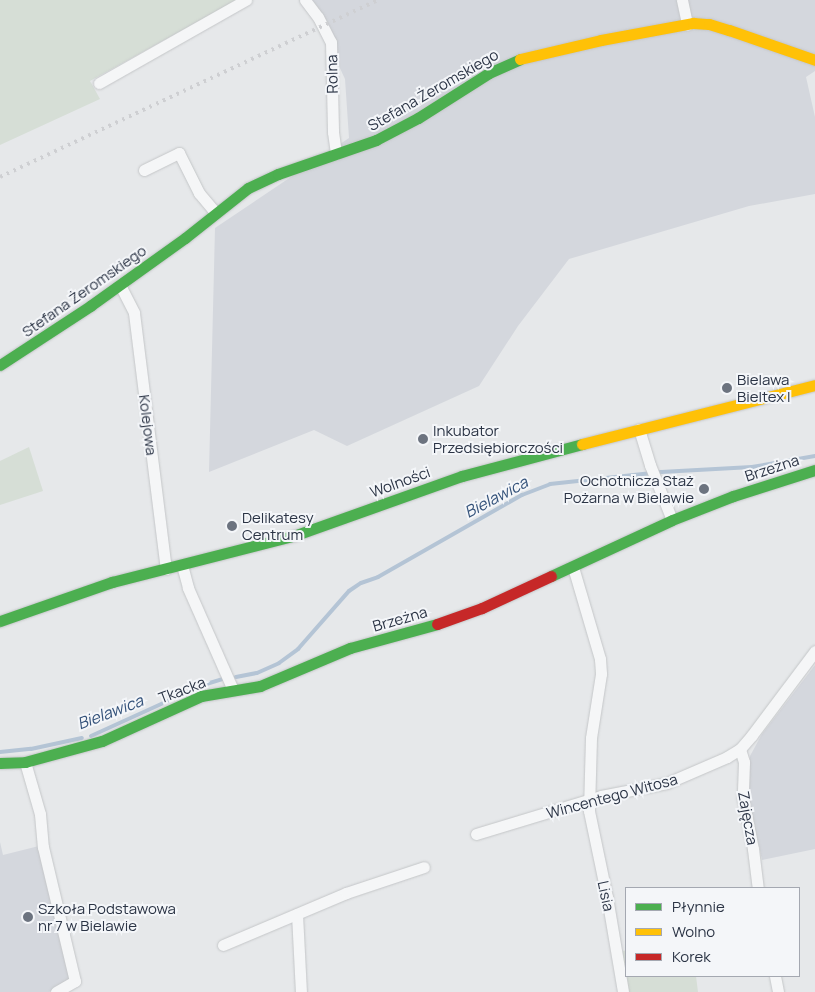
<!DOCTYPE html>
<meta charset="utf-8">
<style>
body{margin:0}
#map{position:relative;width:815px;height:992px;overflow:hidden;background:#e6e8ea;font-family:Manrope,sans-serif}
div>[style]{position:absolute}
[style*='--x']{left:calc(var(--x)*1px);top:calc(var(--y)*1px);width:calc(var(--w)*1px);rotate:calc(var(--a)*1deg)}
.built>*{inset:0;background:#d4d7dd}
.green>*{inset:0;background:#d6ded6}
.stream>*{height:4px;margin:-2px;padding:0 2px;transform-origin:2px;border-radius:2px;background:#b4c4d5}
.roads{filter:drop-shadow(0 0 1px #c4c6c8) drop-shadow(0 0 1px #c4c6c8)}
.street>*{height:11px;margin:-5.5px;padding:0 5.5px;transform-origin:5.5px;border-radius:5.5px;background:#f5f6f7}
.fast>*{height:11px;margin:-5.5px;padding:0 5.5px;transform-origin:5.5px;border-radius:5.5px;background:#4caf50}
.slow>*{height:11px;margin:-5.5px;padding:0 5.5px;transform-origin:5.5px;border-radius:5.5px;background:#ffc107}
.jam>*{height:11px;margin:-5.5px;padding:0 5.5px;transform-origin:5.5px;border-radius:5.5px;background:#c62828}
.rail>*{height:4px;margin-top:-2px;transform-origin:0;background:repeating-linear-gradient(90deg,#cecfd2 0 2.5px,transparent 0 7.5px)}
.dots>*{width:14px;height:14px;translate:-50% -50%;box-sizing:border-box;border:2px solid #f4f6f9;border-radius:50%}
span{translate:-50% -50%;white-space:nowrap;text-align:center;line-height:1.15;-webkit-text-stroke:4px #f4f6f9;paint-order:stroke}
.street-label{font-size:15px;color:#2b3445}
.poi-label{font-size:15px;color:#2b3445}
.left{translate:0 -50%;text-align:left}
.right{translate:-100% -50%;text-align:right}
.water-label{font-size:16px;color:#34527a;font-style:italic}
.legend{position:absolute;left:625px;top:887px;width:175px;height:90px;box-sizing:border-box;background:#f4f6f9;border:1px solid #a4a8b1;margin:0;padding:6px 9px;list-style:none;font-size:15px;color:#2b3445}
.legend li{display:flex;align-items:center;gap:10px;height:25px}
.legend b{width:25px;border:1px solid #a4a8b1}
</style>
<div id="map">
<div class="built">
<div style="clip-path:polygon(308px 0,815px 0,815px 71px,806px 77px,815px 117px,815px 194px,749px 206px,569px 259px,518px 326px,479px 386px,347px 446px,314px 430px,209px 472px,215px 228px,349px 138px,345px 79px)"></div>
<div style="clip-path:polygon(815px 665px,815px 849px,762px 860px,750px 802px,748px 774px,750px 756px,762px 734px)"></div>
<div style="clip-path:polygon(0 842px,3px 855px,39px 846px,72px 979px,49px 992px,0 992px)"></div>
</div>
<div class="green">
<div style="clip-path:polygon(0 0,237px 0,90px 81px,100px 99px,0 145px)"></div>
<div style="clip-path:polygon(29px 447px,43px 491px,0 505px,0 461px)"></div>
<div style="clip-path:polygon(626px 950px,626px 976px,696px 976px,698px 992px,628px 992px,621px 952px)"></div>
</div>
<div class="stream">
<div style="--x:236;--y:677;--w:21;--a:-11"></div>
<div style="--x:257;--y:673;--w:24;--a:-24"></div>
<div style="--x:279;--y:663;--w:24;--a:-36"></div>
<div style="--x:298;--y:649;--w:77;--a:-48.7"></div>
<div style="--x:349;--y:591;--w:14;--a:-34"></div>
<div style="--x:361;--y:583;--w:18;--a:-19"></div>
<div style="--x:378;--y:577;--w:166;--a:-29.7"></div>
<div style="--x:522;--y:495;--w:30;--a:-21"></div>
<div style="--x:550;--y:484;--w:112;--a:-6.2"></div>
<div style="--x:661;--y:472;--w:91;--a:-3.1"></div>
<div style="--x:752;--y:467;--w:64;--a:-9.9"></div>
<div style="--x:91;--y:736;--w:123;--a:-24.5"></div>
<div style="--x:203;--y:685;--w:21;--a:-17"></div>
<div style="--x:0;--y:752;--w:31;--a:-6"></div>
<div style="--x:31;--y:749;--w:52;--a:-12.2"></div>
</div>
<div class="roads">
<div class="street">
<div style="--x:305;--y:0;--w:21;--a:53"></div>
<div style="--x:318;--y:17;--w:28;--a:63"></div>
<div style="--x:331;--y:42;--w:90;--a:88.7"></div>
<div style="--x:333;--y:132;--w:22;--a:82"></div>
<div style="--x:682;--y:0;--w:25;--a:78"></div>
<div style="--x:99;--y:83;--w:169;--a:-29.5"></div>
<div style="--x:144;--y:170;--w:39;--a:-26"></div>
<div style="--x:179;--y:153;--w:45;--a:63.4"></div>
<div style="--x:199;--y:193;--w:25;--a:50"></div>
<div style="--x:120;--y:285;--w:31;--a:63"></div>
<div style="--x:134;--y:313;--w:258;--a:82.9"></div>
<div style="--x:639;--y:429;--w:38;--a:73"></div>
<div style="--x:650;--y:465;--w:59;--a:68.2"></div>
<div style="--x:182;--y:565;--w:24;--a:75"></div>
<div style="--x:188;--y:588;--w:111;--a:66.2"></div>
<div style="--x:573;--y:567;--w:96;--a:73.6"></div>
<div style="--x:600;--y:659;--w:15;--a:86"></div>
<div style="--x:601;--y:674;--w:65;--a:98.9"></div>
<div style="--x:591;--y:738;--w:73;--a:91.6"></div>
<div style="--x:589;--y:811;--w:88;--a:78.2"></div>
<div style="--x:607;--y:897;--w:96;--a:80.4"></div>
<div style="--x:740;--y:749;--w:14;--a:73"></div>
<div style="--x:744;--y:762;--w:37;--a:92"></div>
<div style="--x:743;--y:799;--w:51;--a:78.7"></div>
<div style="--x:753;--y:849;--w:39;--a:83"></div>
<div style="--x:25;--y:762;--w:54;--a:73.9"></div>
<div style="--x:40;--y:814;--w:33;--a:85"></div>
<div style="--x:43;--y:847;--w:138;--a:76.6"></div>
<div style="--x:75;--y:981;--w:22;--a:150"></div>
<div style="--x:476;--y:834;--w:131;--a:-16.9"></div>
<div style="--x:601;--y:796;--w:67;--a:-11.1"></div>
<div style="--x:667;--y:783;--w:65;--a:-23.4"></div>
<div style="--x:727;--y:757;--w:15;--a:-32"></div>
<div style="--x:740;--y:749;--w:18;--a:-49"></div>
<div style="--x:752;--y:735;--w:105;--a:-53.1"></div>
<div style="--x:297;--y:914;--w:78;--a:87.1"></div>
<div style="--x:223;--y:945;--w:134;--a:-22.9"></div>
<div style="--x:346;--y:893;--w:82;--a:-18.4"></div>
<div style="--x:775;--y:976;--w:16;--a:79"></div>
</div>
<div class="fast">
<div style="--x:0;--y:365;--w:108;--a:-33.2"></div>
<div style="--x:90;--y:306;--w:117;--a:-35.6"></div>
<div style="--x:185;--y:238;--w:80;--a:-38.4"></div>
<div style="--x:248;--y:188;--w:33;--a:-25"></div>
<div style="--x:278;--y:174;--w:104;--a:-19.1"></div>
<div style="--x:376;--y:140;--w:47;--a:-27.6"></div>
<div style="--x:418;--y:118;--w:84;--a:-32.4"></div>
<div style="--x:489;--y:73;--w:34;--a:-24"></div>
<div style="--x:551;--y:576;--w:133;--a:-24.8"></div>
<div style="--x:672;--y:520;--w:66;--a:-21.5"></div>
<div style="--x:733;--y:496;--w:86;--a:-17.6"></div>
<div style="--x:0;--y:621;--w:119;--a:-19.2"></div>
<div style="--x:112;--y:582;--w:190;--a:-14.3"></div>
<div style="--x:296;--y:535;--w:176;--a:-19.6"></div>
<div style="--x:462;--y:476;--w:124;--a:-14.9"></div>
<div style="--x:0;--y:763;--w:25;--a:-2"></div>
<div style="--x:25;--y:762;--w:80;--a:-15.3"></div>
<div style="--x:102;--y:741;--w:109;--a:-24.4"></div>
<div style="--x:201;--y:696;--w:60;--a:-9.6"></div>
<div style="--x:260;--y:686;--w:98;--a:-22.9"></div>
<div style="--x:350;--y:648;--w:90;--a:-15.4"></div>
</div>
<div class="slow">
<div style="--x:520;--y:59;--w:83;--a:-13.2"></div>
<div style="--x:601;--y:40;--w:94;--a:-10.5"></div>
<div style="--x:693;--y:23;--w:16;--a:4"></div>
<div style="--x:709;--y:24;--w:21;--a:17"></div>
<div style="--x:729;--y:30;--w:91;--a:19.2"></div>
<div style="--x:582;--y:444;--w:240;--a:-14.2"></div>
</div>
<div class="jam">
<div style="--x:437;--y:624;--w:48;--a:-19.6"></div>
<div style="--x:482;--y:608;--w:76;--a:-24.9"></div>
</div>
</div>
<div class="rail">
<div style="--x:0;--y:177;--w:417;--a:-25.1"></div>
</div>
<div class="dots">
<div style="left:727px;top:388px;background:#6c737f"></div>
<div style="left:423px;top:439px;background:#6c737f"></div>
<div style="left:704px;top:489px;background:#6c737f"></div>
<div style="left:232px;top:526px;background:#6c737f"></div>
<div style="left:28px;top:917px;background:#6c737f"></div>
</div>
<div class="street-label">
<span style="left:332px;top:74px;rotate:-91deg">Rolna</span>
<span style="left:433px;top:90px;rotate:-30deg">Stefana Żeromskiego</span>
<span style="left:84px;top:291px;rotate:-35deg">Stefana Żeromskiego</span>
<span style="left:148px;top:425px;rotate:83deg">Kolejowa</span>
<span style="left:772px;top:468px;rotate:-18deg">Brzeżna</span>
<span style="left:400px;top:482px;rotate:-20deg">Wolności</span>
<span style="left:400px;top:619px;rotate:-16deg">Brzeżna</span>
<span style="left:182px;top:690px;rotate:-21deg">Tkacka</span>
<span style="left:612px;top:796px;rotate:-15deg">Wincentego Witosa</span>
<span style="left:748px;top:818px;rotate:80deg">Zajęcza</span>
<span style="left:606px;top:896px;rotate:78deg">Lisia</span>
</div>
<div class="poi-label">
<span class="left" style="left:737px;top:388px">Bielawa<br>Bieltex I</span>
<span class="left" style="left:433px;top:439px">Inkubator<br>Przedsiębiorczości</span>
<span class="right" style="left:694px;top:489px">Ochotnicza Staż<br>Pożarna w Bielawie</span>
<span class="left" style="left:242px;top:526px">Delikatesy<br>Centrum</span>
<span class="left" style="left:38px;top:917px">Szkoła Podstawowa<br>nr 7 w Bielawie</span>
</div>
<div class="water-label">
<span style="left:496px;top:497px;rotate:-28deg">Bielawica</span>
<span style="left:110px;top:712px;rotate:-21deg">Bielawica</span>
</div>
<ul class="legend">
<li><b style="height:6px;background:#4caf50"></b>Płynnie</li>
<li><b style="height:6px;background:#ffc107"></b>Wolno</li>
<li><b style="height:6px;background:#c62828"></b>Korek</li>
</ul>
</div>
